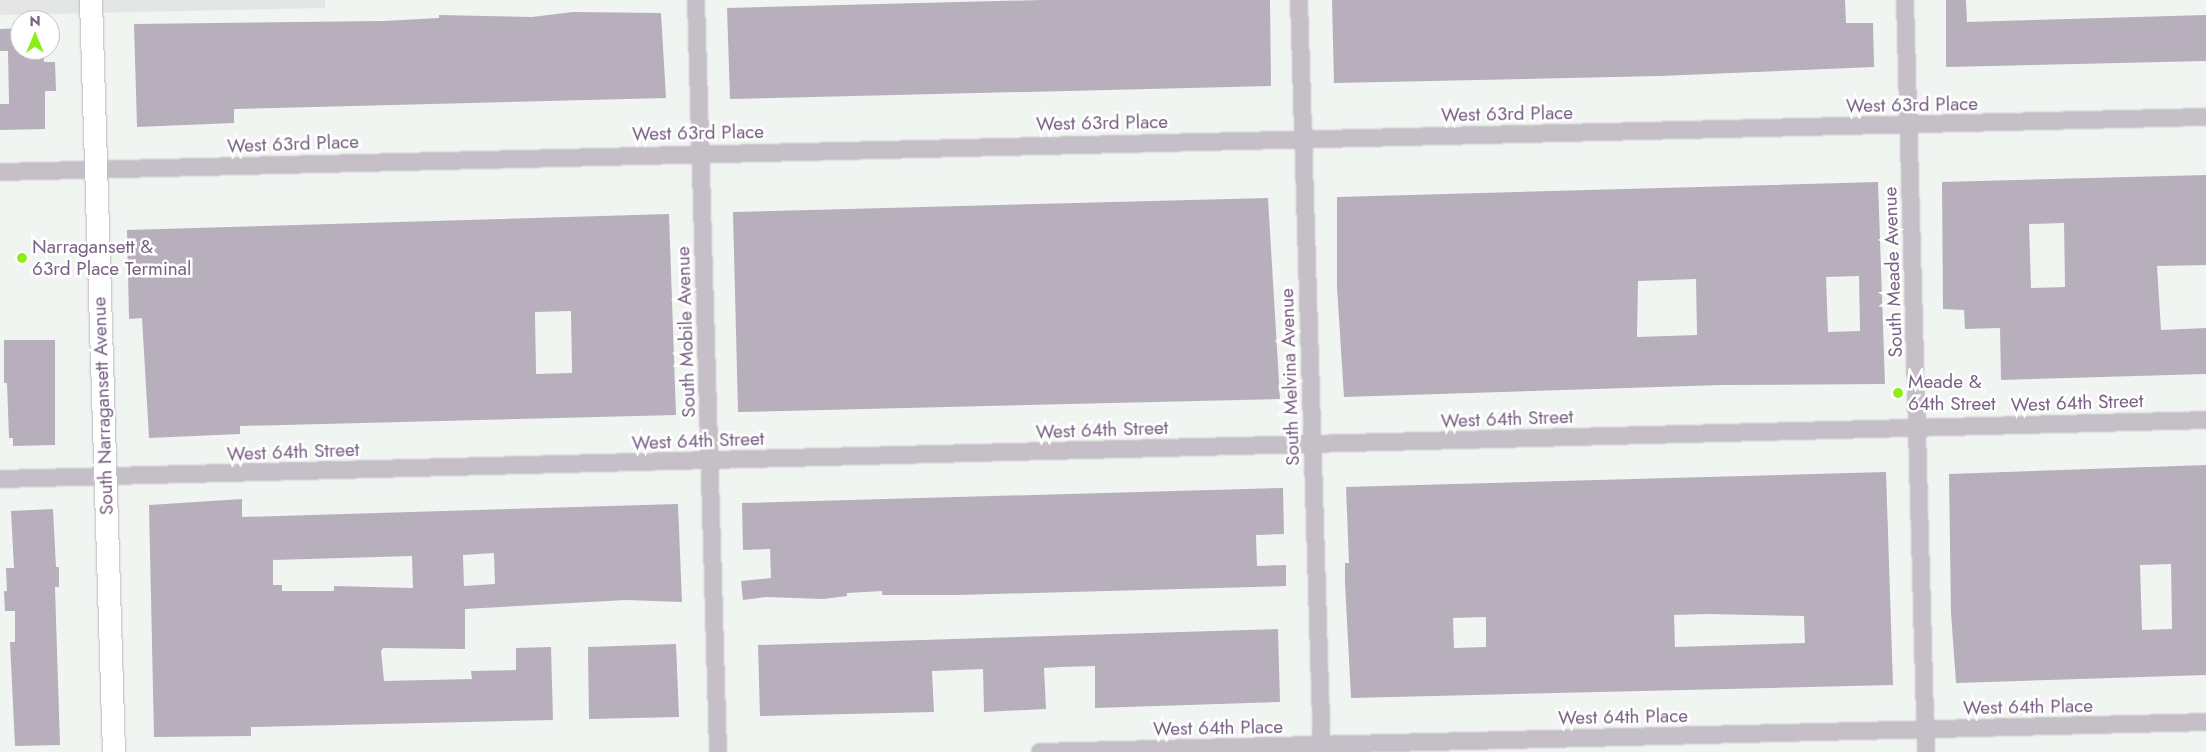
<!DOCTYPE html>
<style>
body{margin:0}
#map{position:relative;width:2206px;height:752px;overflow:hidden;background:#f1f5f2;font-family:Jost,sans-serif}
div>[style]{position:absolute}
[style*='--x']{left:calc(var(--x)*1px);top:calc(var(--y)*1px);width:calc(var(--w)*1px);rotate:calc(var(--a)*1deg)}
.built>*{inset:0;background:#e4e6e5}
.building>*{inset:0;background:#b7afbc}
.roads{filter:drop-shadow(0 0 1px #bdb6c0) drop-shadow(0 0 1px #bdb6c0)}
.street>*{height:16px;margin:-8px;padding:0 8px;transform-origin:8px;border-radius:8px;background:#c5bfc8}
.secondary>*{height:22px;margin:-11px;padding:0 11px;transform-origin:11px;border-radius:11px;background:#fff}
.dots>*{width:14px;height:14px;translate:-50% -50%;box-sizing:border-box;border:2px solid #fff;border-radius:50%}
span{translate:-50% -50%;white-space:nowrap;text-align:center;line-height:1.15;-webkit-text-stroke:5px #fff;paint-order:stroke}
.street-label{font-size:19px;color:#796284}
.poi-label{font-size:19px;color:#796284}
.left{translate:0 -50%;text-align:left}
.north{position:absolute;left:10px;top:10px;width:50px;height:50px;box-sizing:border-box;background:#fff;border:1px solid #c9c0ce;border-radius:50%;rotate:0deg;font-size:14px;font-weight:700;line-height:20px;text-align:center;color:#796284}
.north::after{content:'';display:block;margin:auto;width:18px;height:22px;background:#8bee18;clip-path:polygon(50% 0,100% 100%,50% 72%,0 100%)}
</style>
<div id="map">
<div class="built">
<div style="clip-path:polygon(0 0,325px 0,325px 8px,0 15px)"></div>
</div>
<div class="building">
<div style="clip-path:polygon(1041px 0,1270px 0,1271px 86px,730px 99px,727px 8px)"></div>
<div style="clip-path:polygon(1332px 0,1845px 0,1846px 23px,1873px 23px,1874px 67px,1660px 76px,1334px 83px)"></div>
<div style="clip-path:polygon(1946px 0,1966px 0,1967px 22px,2206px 15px,2206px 61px,1946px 67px)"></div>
<div style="clip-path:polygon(573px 12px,661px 13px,666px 98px,234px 109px,234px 123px,137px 127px,134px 24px,383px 21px,439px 18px,439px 15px,532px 17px)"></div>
<div style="clip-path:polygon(20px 28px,20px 50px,44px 50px,44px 62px,55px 62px,56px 91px,45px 91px,45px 129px,0 130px,0 104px,9px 104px,8px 51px,0 51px,0 29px)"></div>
<div style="clip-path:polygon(evenodd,2206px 175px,2206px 265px,2157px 266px,2161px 330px,2206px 328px,2206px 374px,2001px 380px,2000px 328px,1965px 329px,1964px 310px,1943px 309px,1942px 182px,2206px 175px,2064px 223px,2065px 287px,2031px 288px,2029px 224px,2064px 223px)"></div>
<div style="clip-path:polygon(evenodd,1878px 182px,1885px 384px,1721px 385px,1344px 397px,1337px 287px,1337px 197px,1878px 182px,1859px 276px,1860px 331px,1828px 332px,1826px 277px,1859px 276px,1878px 182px,1696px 279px,1697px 335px,1637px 337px,1638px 281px,1696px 279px)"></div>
<div style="clip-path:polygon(1268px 198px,1280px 399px,738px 412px,733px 212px)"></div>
<div style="clip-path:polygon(evenodd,669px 214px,676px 415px,240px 426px,240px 434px,149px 438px,142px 318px,129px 319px,127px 230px,669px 214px,571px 311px,572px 373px,536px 374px,535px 312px,571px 311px)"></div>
<div style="clip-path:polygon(4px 340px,55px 340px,55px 445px,13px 446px,13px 438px,9px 438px,7px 383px,4px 383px)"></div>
<div style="clip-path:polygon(evenodd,2206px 465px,2206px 675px,1956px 683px,1951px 613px,1949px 474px,2206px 465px,2171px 564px,2172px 629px,2142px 630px,2140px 565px,2171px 564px)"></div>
<div style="clip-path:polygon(evenodd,1886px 472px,1893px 685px,1351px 698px,1345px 583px,1345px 563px,1349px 563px,1346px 487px,1886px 472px,1707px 614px,1804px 616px,1805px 643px,1675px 647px,1674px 615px,1707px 614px,1886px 472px,1486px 617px,1486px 647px,1454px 648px,1453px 618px,1486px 617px)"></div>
<div style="clip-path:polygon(1283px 488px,1284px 534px,1256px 535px,1257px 566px,1286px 565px,1286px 586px,958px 595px,882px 595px,882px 591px,847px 593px,847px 596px,823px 599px,766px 597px,743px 600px,741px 581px,771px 578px,770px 549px,743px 550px,742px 503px)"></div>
<div style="clip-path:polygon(evenodd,242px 499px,242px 517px,678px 504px,682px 602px,626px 600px,465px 609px,465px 649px,383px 648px,381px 651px,384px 681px,472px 679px,471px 671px,516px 670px,516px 648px,551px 647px,553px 720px,251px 727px,251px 736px,154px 737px,149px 505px,242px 499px,494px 553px,495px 584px,464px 586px,463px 555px,494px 553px,242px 499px,412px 556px,413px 588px,334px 586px,334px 591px,282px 591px,282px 585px,273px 585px,273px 560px,412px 556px)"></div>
<div style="clip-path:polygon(53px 509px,56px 567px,59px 567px,59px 587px,55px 587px,60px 745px,15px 746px,10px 642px,15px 642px,15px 611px,5px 611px,4px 591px,7px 591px,6px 568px,14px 568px,11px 511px)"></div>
<div style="clip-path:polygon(1278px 629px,1280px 702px,1095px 708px,1095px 666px,1060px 667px,1044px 668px,1046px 709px,984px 712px,983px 669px,932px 671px,934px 712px,760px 716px,758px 645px)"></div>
<div style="clip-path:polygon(676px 644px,679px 717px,589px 719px,588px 647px)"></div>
</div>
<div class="roads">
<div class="street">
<div style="--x:696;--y:0;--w:752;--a:88.32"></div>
<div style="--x:1299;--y:0;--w:752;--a:88.25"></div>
<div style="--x:1905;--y:0;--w:752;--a:88.4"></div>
<div style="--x:0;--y:172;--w:2207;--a:-1.43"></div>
<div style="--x:0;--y:479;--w:2207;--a:-1.53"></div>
<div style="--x:1040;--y:752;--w:1166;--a:-1.47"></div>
</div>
<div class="secondary">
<div style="--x:91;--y:0;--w:752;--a:88.25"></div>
</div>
</div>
<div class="dots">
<div style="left:22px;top:258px;background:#8bee18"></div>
<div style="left:1898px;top:393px;background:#8bee18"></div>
</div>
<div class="street-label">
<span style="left:1912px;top:105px;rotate:-1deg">West 63rd Place</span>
<span style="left:1507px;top:114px;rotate:-1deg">West 63rd Place</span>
<span style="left:1102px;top:123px;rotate:-1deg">West 63rd Place</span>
<span style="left:698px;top:133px;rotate:-1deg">West 63rd Place</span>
<span style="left:293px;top:144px;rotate:-2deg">West 63rd Place</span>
<span style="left:1893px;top:272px;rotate:-92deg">South Meade Avenue</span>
<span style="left:686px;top:332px;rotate:-92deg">South Mobile Avenue</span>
<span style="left:1290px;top:377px;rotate:-92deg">South Melvina Avenue</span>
<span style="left:2077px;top:403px;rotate:-2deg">West 64th Street</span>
<span style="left:103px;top:406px;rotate:-92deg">South Narragansett Avenue</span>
<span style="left:1507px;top:419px;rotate:-2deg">West 64th Street</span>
<span style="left:1102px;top:430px;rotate:-2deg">West 64th Street</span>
<span style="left:698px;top:441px;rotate:-2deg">West 64th Street</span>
<span style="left:293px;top:452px;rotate:-2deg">West 64th Street</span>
<span style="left:2028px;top:707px;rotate:-1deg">West 64th Place</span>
<span style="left:1623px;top:717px;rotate:-1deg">West 64th Place</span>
<span style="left:1218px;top:728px;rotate:-1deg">West 64th Place</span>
</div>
<div class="poi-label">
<span class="left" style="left:32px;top:258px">Narragansett &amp;<br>63rd Place Terminal</span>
<span class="left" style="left:1908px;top:393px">Meade &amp;<br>64th Street</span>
</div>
<div class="north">N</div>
</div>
